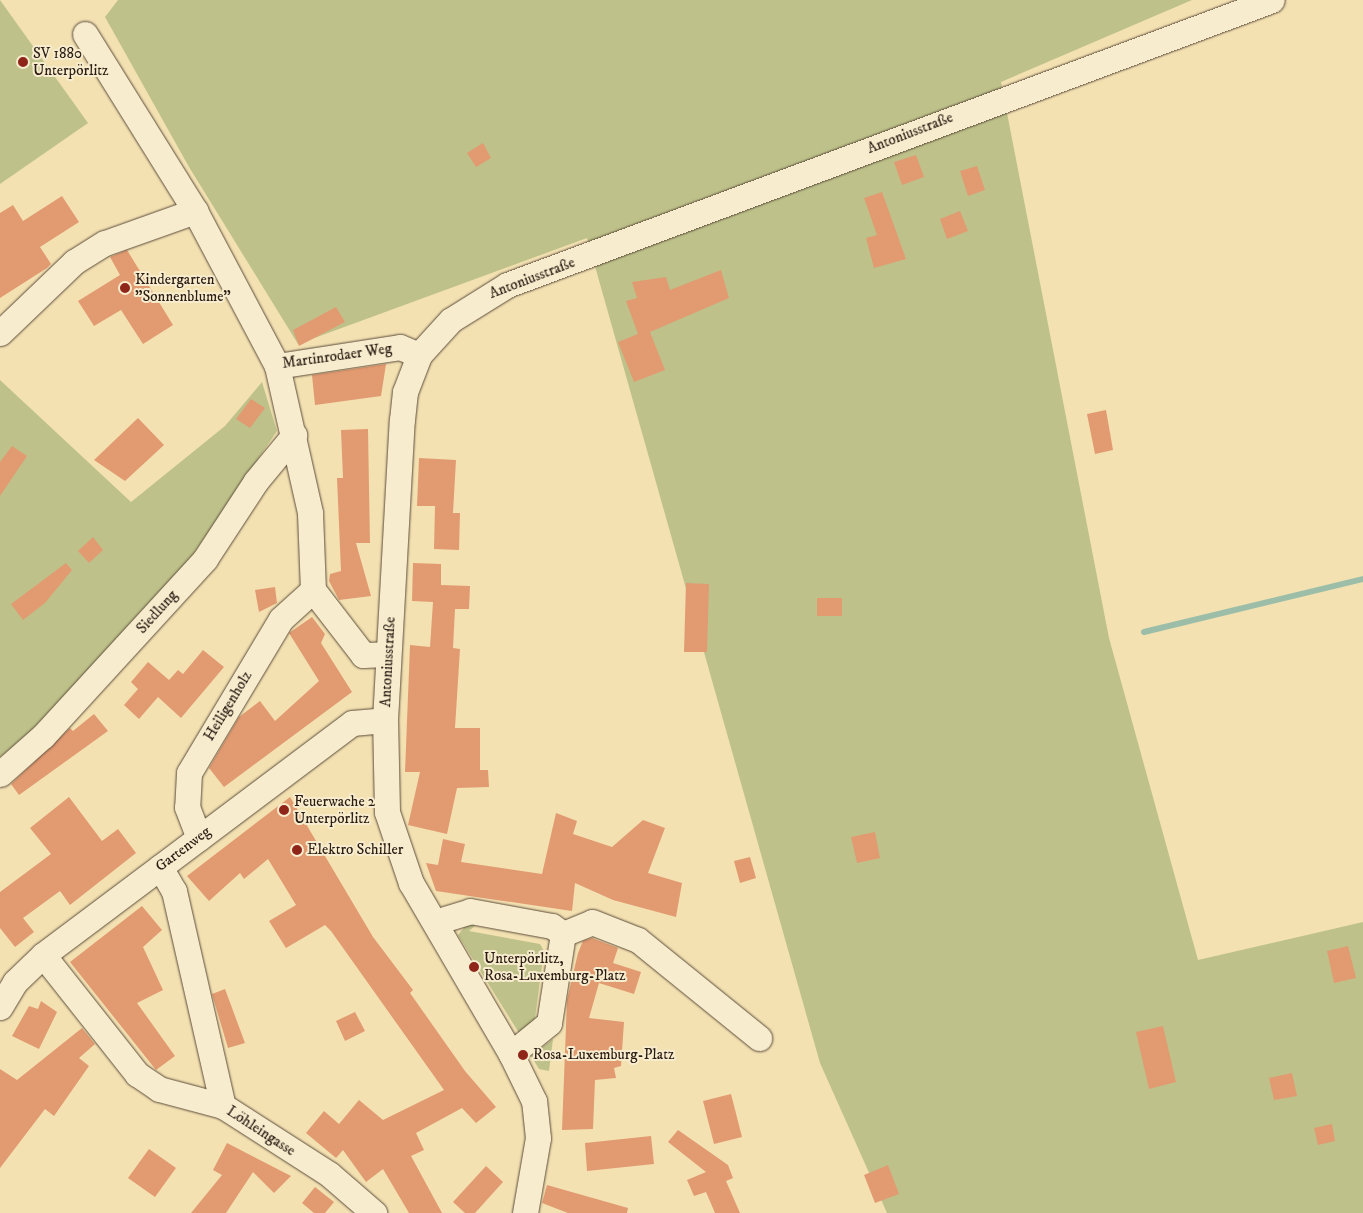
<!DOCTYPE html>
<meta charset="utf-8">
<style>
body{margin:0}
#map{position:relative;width:1363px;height:1213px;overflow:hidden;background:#f3e1b2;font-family:"IM FELL DW Pica",serif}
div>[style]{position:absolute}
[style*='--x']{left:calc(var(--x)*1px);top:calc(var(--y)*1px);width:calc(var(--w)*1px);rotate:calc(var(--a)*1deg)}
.green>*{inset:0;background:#bec28a}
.stream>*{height:6px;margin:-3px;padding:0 3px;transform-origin:3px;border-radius:3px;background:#9cbea9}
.building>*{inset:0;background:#e29a71}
.roads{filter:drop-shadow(0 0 1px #5c4c3b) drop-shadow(0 0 1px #5c4c3b)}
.minor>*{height:25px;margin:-12.5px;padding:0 12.5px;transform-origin:12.5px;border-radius:12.5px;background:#f7eccd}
.dots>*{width:14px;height:14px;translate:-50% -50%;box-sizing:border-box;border:2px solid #f7eccd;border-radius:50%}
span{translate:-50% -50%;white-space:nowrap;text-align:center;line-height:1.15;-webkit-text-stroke:4px #f7eccd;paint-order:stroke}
.poi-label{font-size:15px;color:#2a1b13}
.left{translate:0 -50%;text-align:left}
.street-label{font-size:15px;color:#2a1b13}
</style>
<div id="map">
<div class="green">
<div style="clip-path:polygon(0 0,88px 123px,0 184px)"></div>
<div style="clip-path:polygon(118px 0,1192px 0,1001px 82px,1109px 638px,1198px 960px,1363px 922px,1363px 1213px,887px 1213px,820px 1063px,587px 238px,298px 344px,189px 167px,105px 17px)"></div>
<div style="clip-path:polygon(0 380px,131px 502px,225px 426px,262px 382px,277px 431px,192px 556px,33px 731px,0 757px)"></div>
<div style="clip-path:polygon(471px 919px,482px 920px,469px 931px,540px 944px,544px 951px,534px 1026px,519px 1033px,458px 935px)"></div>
<div style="clip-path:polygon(553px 1039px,549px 1071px,539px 1069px,531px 1056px)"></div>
</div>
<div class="stream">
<div style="--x:1144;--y:632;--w:225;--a:-13.6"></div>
</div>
<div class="building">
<div style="clip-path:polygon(483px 143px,491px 158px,476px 167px,467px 153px)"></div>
<div style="clip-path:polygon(916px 155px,924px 177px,902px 185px,894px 162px)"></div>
<div style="clip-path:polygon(977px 166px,985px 190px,968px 196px,960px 171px)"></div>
<div style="clip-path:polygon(882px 192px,906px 259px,874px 268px,866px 238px,877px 235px,864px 198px)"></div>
<div style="clip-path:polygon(62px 196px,79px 222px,40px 247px,51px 264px,47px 268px,0 298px,0 213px,13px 205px,23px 221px)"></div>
<div style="clip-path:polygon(960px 211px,968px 231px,947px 239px,940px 219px)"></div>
<div style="clip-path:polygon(127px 250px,173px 325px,143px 344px,121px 310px,94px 326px,78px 301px,120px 275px,110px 257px)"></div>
<div style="clip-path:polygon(721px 270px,729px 298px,650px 332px,665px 370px,634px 382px,618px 342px,638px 334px,626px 301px,637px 298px,632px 282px,666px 277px,670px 290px)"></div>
<div style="clip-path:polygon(336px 307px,345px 322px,299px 346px,293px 330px)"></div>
<div style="clip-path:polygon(386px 364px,381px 396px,315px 405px,312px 375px)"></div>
<div style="clip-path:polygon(251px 399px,265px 408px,250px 428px,236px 419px)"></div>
<div style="clip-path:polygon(1106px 410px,1113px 450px,1095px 454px,1087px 414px)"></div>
<div style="clip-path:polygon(138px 418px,164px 445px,125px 481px,94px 460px)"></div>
<div style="clip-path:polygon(368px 429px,370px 543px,356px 543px,371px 596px,339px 600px,329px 581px,330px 574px,341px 571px,337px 478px,343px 478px,341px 430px)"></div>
<div style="clip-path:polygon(12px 446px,27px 456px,0 496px,0 462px)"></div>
<div style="clip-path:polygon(419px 458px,456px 460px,453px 513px,460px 513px,459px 550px,434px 549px,435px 506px,417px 506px)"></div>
<div style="clip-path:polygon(93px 537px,103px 550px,89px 563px,78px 551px)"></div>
<div style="clip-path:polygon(66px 563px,72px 570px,45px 603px,23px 620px,11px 604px)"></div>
<div style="clip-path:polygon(413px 563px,441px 564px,441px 585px,470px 586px,469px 609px,455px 609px,453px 648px,460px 649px,455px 728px,480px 728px,480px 770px,488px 770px,489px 787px,457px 788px,447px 834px,408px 825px,420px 772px,405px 772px,410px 645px,430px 647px,433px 602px,412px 601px)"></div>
<div style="clip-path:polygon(686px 583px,709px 584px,707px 652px,684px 652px)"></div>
<div style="clip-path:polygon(275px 587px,277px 603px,259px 612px,255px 590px)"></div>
<div style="clip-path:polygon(817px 598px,842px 598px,842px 616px,817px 616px)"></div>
<div style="clip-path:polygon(312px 617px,325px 634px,321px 643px,352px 692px,224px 787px,209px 768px,239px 717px,260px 701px,275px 721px,319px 681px,289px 633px)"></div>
<div style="clip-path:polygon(203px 650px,224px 667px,181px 718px,158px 697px,139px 719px,124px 705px,138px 689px,131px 682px,148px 662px,169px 680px,178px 670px,183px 674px)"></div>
<div style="clip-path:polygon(94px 714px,108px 731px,19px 795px,11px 784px,70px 728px,73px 731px)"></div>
<div style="clip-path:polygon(69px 797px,102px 841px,118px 829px,136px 853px,70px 905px,60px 891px,23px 918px,34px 932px,15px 947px,0 928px,0 892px,51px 854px,30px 828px)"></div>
<div style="clip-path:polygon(290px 797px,373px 937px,413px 990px,410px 993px,465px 1071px,496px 1107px,476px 1123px,462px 1108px,416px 1133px,424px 1150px,411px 1156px,442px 1213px,409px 1213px,383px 1169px,366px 1182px,343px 1150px,336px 1158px,306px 1133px,324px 1111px,339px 1124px,359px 1100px,383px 1120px,444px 1090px,331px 931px,325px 925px,286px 948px,269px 921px,296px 905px,268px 859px,244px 879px,240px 873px,209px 901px,187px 876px)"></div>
<div style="clip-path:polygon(556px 813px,577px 821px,573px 834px,612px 847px,643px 820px,665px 828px,648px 873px,682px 883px,676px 917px,613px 900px,575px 883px,572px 911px,436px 891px,426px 863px,438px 865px,443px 839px,465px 844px,461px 862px,542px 874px)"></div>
<div style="clip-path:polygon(875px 832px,880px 858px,857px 863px,851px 837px)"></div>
<div style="clip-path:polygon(750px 857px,756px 878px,740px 883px,734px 861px)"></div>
<div style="clip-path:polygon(142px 906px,162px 930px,143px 947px,163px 990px,137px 1003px,175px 1056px,156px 1070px,70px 962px)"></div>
<div style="clip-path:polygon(592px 938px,618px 948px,613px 963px,641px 972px,634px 994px,599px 983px,589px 1018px,624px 1022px,621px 1066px,614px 1068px,616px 1078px,595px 1080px,593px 1129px,562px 1130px,567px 1000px,578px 953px,583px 941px)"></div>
<div style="clip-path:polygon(1348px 946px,1356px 978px,1334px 983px,1327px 951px)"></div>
<div style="clip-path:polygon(225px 989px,245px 1043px,228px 1048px,212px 994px)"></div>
<div style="clip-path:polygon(41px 1001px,57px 1012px,39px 1049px,12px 1036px,29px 1006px,38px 1009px)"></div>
<div style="clip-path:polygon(355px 1012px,365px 1031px,345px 1041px,336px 1021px)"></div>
<div style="clip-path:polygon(1163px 1026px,1176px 1082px,1149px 1089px,1136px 1032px)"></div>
<div style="clip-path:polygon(82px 1028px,95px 1044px,79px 1058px,89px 1066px,54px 1116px,45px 1109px,0 1168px,0 1069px,17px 1080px)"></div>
<div style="clip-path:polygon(1292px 1073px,1297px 1096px,1274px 1100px,1269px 1078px)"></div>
<div style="clip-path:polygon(731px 1094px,742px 1137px,714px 1144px,703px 1101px)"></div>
<div style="clip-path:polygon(1332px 1124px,1335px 1141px,1318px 1145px,1314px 1128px)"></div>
<div style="clip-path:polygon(678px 1130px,728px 1165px,733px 1178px,726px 1181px,740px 1213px,715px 1213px,706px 1192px,694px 1196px,687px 1180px,706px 1172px,668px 1142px)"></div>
<div style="clip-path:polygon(651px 1136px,654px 1164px,587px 1171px,585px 1143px)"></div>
<div style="clip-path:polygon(227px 1143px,291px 1176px,274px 1193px,253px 1172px,226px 1213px,191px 1213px,222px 1175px,213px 1170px)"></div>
<div style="clip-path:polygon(149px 1149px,176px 1168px,155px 1197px,128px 1178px)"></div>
<div style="clip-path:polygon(888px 1165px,899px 1194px,875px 1203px,864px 1175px)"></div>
<div style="clip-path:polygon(486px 1166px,503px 1182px,475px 1213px,465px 1213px,453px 1202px)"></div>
<div style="clip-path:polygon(547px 1185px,628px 1208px,627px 1213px,568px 1213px,542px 1203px)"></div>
<div style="clip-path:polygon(315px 1187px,334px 1202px,325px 1213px,314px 1213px,302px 1203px)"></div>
</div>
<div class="roads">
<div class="minor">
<div style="--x:85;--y:34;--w:208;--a:58.1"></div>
<div style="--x:195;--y:211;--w:175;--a:62.1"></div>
<div style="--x:277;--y:366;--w:151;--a:77.3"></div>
<div style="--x:310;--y:513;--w:77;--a:87.8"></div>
<div style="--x:313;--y:590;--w:43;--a:137.8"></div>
<div style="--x:281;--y:619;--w:179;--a:120.9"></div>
<div style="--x:189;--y:773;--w:34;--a:93"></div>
<div style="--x:187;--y:807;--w:33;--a:69"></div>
<div style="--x:0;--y:333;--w:103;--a:-43.8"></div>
<div style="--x:74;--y:262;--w:36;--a:-32"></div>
<div style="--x:105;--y:243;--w:96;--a:-19.6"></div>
<div style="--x:277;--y:366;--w:124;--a:-8.8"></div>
<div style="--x:400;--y:347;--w:21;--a:23"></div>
<div style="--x:313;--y:590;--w:82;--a:52.4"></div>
<div style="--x:363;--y:655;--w:25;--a:-2"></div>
<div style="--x:0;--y:774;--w:57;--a:-41.5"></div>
<div style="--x:43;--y:736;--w:240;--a:-47.5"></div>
<div style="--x:205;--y:559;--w:93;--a:-56.8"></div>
<div style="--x:256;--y:481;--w:60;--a:-50.4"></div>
<div style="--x:160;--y:867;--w:28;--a:60"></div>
<div style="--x:174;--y:891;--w:221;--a:77.2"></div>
<div style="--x:435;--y:922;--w:37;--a:-17"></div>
<div style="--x:470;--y:911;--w:83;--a:10.4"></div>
<div style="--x:552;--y:926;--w:14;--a:36"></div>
<div style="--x:563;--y:934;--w:31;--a:-22"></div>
<div style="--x:592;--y:922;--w:49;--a:21.4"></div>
<div style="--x:638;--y:940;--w:156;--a:39"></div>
<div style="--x:43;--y:955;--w:152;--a:51.7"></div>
<div style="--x:137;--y:1074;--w:27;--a:34"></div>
<div style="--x:159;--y:1089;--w:66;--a:14.9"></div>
<div style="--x:223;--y:1106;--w:126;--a:32.7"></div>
<div style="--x:329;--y:1174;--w:60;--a:40.9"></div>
<div style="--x:0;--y:1007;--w:29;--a:-59"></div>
<div style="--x:15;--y:982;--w:39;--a:-44"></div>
<div style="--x:43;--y:955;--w:195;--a:-36.9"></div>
<div style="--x:199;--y:838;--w:191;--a:-36.9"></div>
<div style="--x:352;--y:723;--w:33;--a:-5"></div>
<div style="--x:511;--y:1054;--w:49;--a:-39.2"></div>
<div style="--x:549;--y:1023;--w:90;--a:-81.1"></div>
<div style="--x:525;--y:1213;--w:76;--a:-80.2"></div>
<div style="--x:538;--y:1138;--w:37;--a:-96"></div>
<div style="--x:534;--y:1101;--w:52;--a:-116.1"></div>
<div style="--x:511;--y:1054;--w:198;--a:-120.3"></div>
<div style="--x:411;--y:883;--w:75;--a:-108.7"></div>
<div style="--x:387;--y:812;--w:92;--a:-91.2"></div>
<div style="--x:385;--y:720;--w:300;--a:-86.8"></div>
<div style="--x:402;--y:420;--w:28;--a:-84"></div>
<div style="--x:405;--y:392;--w:40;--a:-69"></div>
<div style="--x:419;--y:355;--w:47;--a:-47.6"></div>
<div style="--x:451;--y:320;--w:66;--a:-32"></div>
<div style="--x:507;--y:285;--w:816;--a:-20.43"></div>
</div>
</div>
<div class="dots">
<div style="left:23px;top:62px;background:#8f2418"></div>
<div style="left:125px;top:288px;background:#8f2418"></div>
<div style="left:284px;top:810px;background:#8f2418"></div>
<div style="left:297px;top:850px;background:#8f2418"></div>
<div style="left:474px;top:967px;background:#8f2418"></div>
<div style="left:523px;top:1055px;background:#8f2418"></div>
</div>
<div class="poi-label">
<span class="left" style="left:33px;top:62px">SV 1880<br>Unterpörlitz</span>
<span class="left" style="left:135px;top:288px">Kindergarten<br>"Sonnenblume"</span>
<span class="left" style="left:294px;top:810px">Feuerwache 2<br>Unterpörlitz</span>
<span class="left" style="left:307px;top:850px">Elektro Schiller</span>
<span class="left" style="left:484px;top:967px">Unterpörlitz,<br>Rosa-Luxemburg-Platz</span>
<span class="left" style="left:533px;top:1055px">Rosa-Luxemburg-Platz</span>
</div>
<div class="street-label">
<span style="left:910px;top:133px;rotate:-21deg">Antoniusstraße</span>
<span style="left:532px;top:278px;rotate:-21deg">Antoniusstraße</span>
<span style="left:337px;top:356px;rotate:-8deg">Martinrodaer Weg</span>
<span style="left:157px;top:612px;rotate:-48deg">Siedlung</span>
<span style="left:388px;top:662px;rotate:-87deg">Antoniusstraße</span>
<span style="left:228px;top:706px;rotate:-59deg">Heiligenholz</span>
<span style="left:183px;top:849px;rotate:-37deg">Gartenweg</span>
<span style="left:261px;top:1131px;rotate:33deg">Löhleingasse</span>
</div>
</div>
